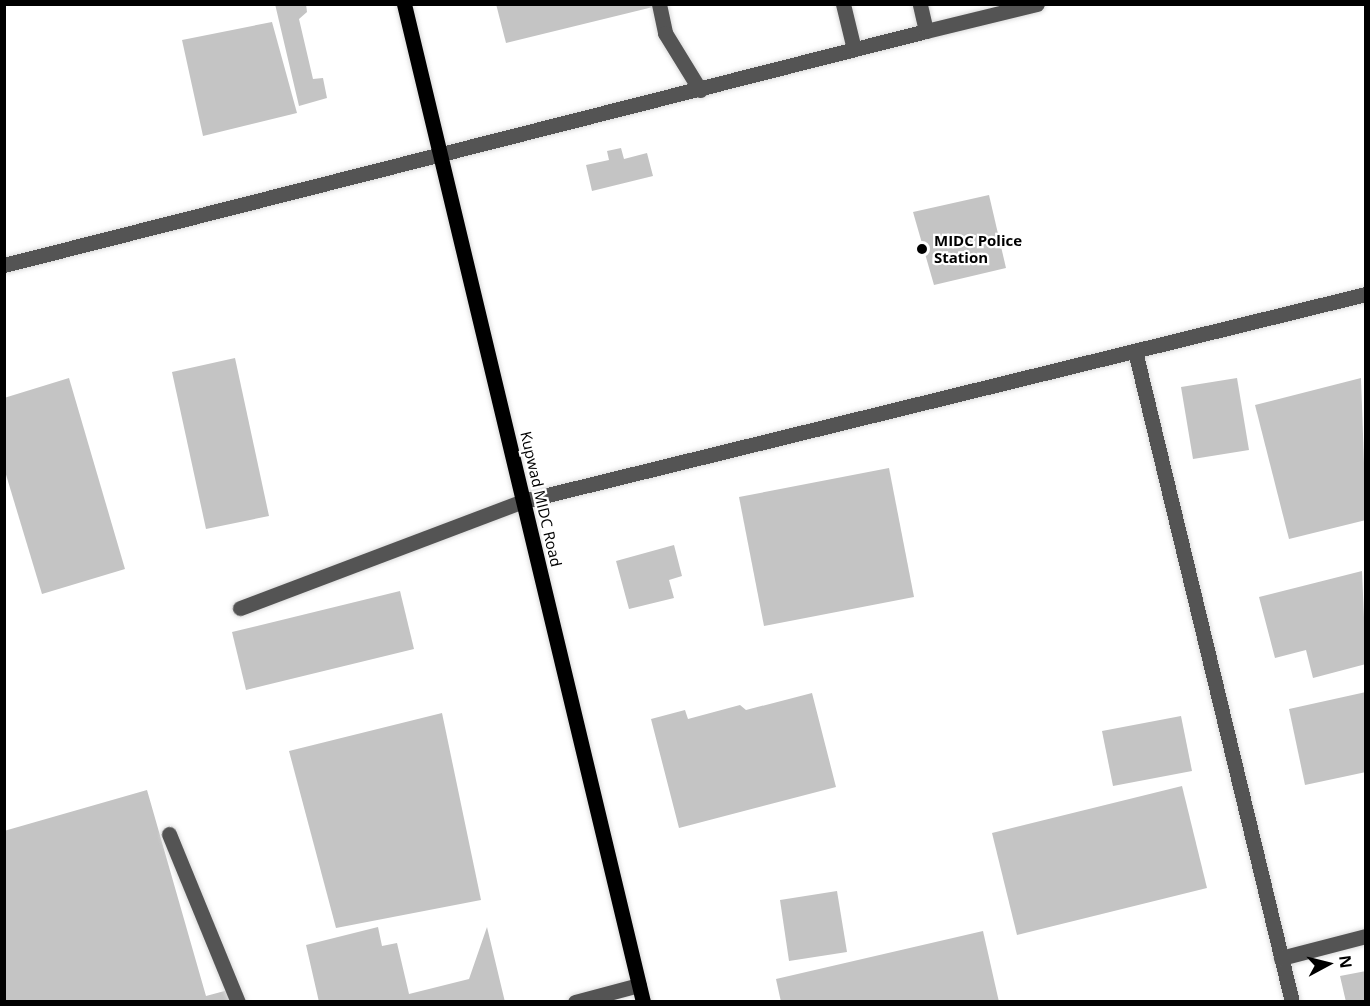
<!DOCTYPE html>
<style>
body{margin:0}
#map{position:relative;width:1370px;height:1006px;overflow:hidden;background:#fff;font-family:"Open Sans",sans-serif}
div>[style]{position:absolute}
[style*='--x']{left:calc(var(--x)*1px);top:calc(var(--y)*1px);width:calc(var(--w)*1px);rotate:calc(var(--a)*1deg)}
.building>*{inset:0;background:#c4c4c4}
.roads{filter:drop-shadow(0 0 2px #dbdbdb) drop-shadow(0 0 2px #dbdbdb)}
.minor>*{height:15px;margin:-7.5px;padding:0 7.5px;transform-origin:7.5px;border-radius:7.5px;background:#545454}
.major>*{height:15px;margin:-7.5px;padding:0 7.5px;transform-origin:7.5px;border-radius:7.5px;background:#000}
.dots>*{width:16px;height:16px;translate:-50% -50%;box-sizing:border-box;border:3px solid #fff;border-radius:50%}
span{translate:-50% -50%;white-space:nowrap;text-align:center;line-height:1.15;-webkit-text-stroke:4.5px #fff;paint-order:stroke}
.poi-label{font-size:15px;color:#000;font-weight:700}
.left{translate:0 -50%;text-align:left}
.street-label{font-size:15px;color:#000}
.frame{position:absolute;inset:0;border:6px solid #000;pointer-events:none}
.north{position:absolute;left:1298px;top:934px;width:60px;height:60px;-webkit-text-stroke:4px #fff;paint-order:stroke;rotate:83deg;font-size:16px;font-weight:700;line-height:24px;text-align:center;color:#000}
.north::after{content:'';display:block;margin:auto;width:21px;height:27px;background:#000;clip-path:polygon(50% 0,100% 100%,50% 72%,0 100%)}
</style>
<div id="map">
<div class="building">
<div style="clip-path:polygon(275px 4px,306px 4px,307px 12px,299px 19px,313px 79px,323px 78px,327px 98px,299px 106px)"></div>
<div style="clip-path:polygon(496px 4px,652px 4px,653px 7px,506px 43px)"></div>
<div style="clip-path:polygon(272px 22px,297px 113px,203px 136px,182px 40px)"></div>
<div style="clip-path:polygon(621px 148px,624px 159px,647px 153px,653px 176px,592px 191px,586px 165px,609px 160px,607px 151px)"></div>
<div style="clip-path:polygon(989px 195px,1006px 268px,934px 285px,913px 212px)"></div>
<div style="clip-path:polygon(235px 358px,269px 516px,206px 529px,172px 372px)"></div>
<div style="clip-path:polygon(69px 378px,125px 569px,42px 594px,4px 468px,4px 398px)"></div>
<div style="clip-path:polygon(1237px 378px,1249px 450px,1193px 459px,1181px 387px)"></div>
<div style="clip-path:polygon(1361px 378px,1366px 520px,1289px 539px,1255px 405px)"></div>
<div style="clip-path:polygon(889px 468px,914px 597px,764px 626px,739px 497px)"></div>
<div style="clip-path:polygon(674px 545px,682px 576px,669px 580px,674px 598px,629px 609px,616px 561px)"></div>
<div style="clip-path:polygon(1362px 571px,1366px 664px,1313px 678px,1306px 650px,1275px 658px,1259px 597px)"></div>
<div style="clip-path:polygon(400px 591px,414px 649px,246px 690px,232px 632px)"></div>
<div style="clip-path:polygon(1366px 692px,1366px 772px,1305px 785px,1289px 709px)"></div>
<div style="clip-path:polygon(812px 693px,836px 787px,679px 828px,651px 719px,685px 710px,688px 719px,740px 705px,746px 710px)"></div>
<div style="clip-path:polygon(442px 713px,481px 900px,336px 928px,289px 751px)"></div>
<div style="clip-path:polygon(1181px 716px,1192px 771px,1113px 786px,1102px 731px)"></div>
<div style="clip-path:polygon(1182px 786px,1207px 888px,1017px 935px,992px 833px)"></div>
<div style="clip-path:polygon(147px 790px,206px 996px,232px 989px,235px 1002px,4px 1002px,4px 831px)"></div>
<div style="clip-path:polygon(837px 891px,847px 952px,789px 961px,780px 900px)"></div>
<div style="clip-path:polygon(378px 927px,382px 946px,397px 943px,409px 994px,469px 979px,487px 927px,505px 1002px,319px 1002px,306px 945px)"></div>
<div style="clip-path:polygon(983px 931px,999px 1002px,781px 1002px,776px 979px)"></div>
<div style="clip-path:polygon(1366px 971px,1366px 1002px,1346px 1002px,1340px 976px)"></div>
</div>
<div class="roads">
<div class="minor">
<div style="--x:659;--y:4;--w:30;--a:78"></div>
<div style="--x:665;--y:33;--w:67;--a:58.4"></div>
<div style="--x:843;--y:4;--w:46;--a:76.3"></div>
<div style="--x:926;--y:31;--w:114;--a:-13.7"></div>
<div style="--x:4;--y:265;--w:951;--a:-14.24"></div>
<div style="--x:926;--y:31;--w:28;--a:-103"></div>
<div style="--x:1135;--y:351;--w:670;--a:76.44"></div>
<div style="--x:240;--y:608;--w:303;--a:-20.7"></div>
<div style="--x:523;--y:501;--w:868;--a:-13.8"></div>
<div style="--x:169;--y:834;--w:182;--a:67.7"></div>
<div style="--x:1281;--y:958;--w:88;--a:-14.5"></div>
<div style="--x:575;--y:1002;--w:66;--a:-14.9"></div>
</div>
<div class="major">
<div style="--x:404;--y:4;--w:1026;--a:76.53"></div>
</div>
</div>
<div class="dots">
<div style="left:922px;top:249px;background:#000"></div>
</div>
<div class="poi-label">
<span class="left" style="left:934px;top:249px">MIDC Police<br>Station</span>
</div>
<div class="street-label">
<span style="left:541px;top:499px;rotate:77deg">Kupwad MIDC Road</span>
</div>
<div class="frame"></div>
<div class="north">N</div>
</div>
